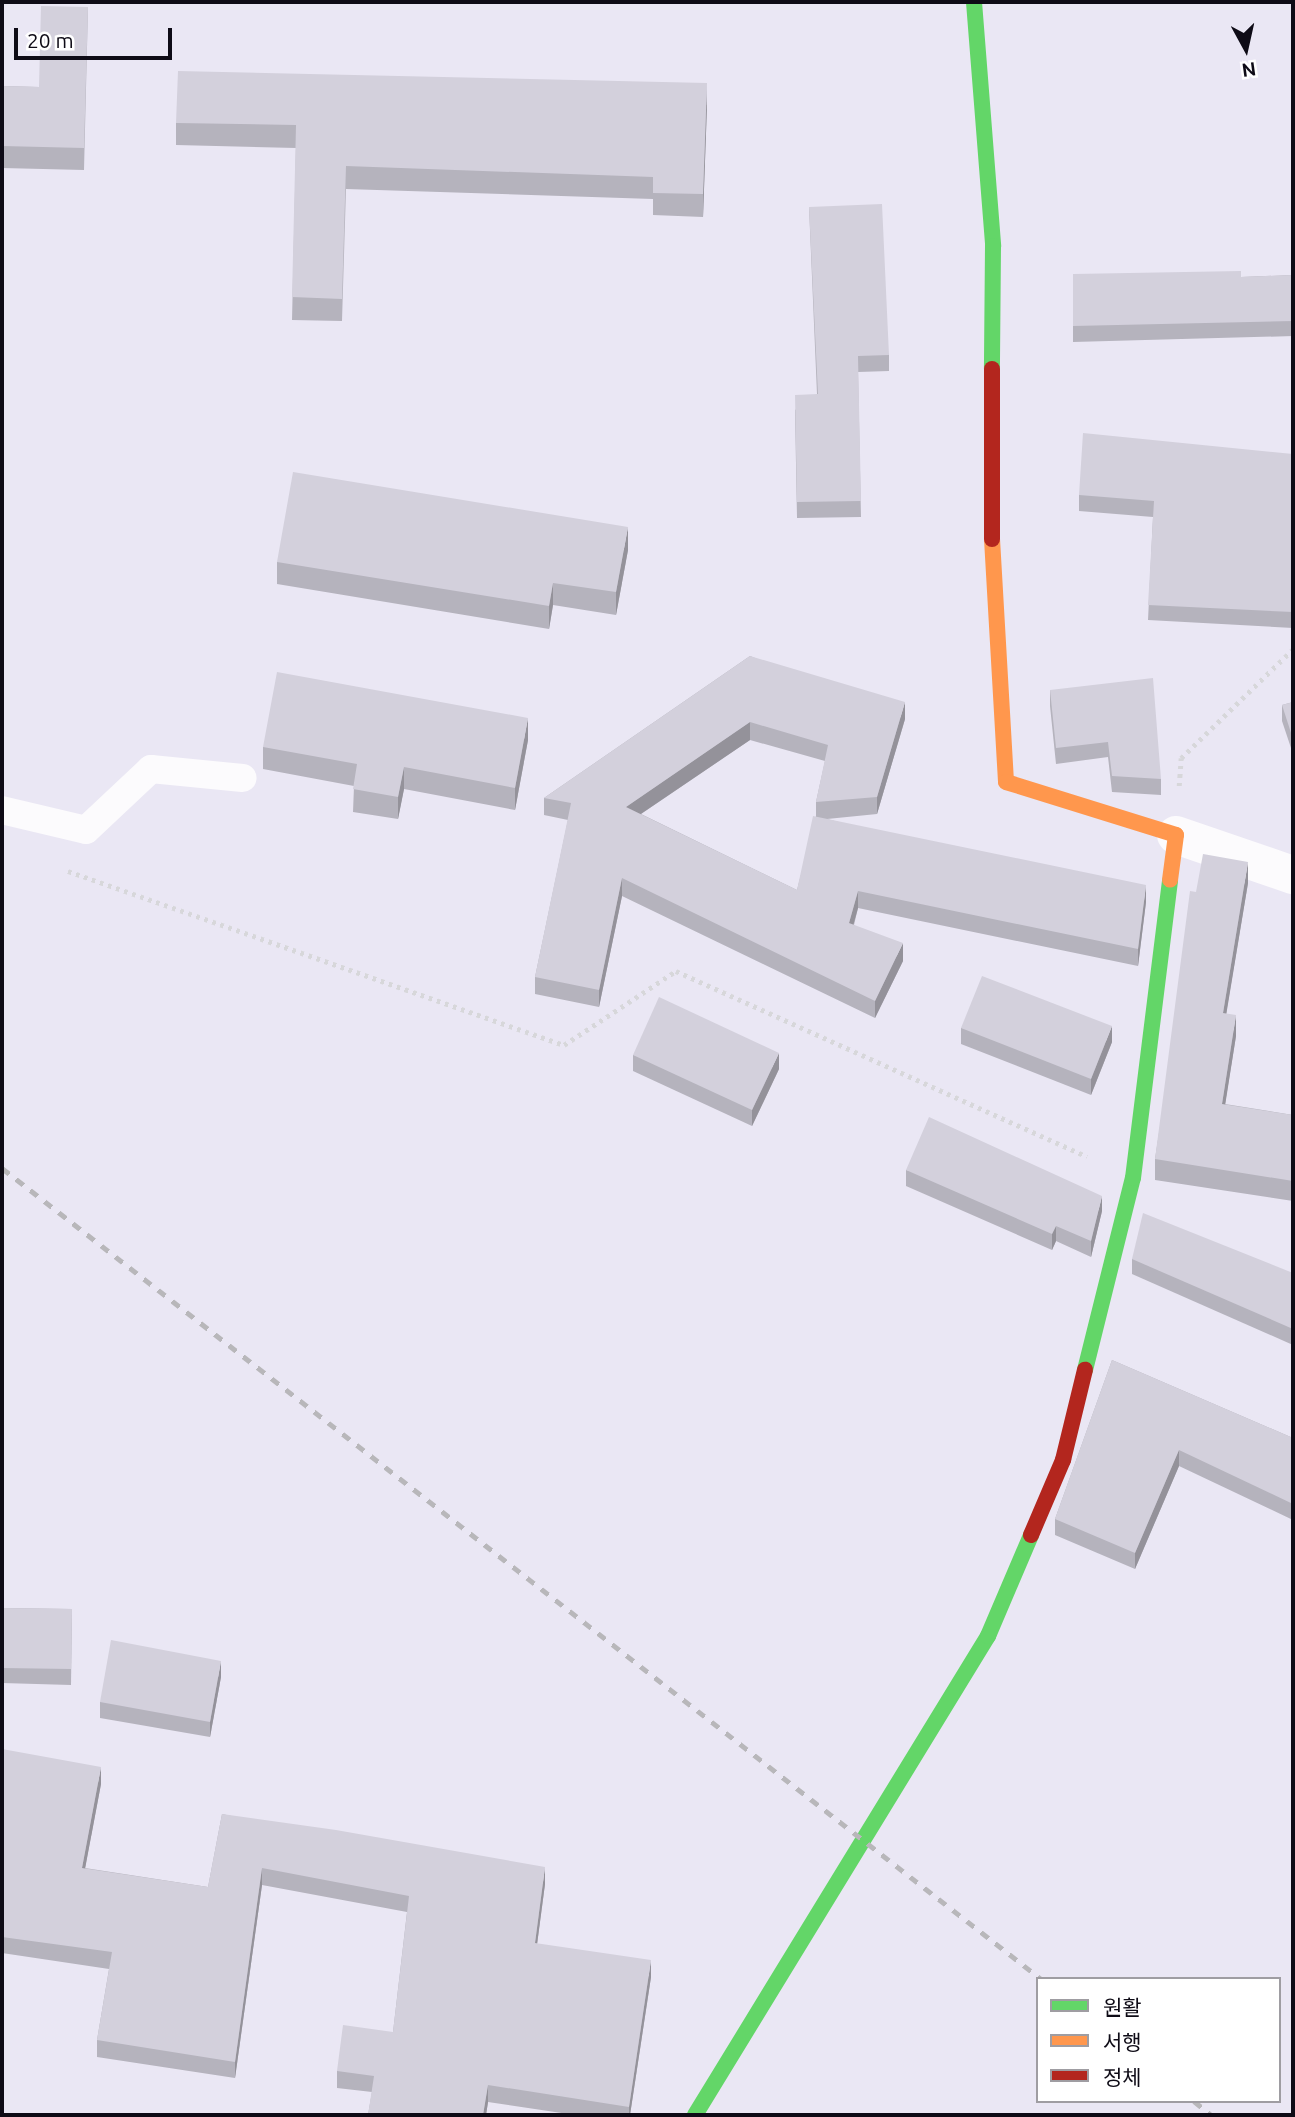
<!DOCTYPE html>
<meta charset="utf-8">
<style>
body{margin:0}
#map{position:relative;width:1295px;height:2117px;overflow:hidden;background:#eae7f4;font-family:Ubuntu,"Noto Sans KR",sans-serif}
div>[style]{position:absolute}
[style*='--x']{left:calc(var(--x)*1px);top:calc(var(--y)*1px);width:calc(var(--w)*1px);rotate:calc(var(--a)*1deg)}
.path>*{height:4.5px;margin-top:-2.25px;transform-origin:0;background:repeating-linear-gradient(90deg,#d7d7da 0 3.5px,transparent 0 8.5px)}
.lane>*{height:28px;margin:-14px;padding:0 14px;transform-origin:14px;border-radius:14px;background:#fcfbfd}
.street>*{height:38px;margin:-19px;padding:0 19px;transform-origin:19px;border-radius:19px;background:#fcfbfd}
.fast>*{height:16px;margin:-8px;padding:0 8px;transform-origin:8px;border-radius:8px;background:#63d668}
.slow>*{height:16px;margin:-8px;padding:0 8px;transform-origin:8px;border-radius:8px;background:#ff974d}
.jam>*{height:16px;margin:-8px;padding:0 8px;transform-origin:8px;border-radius:8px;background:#b3261e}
.rail>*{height:5px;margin-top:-2.5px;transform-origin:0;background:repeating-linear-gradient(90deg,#b8b7ba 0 9px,transparent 0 18px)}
.wall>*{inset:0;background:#b5b3bd}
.shaded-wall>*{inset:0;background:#94929a}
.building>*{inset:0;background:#d3d0dc}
span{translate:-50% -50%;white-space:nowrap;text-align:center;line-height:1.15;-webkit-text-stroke:5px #fff;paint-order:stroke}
.frame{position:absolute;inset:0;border:4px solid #0e0b16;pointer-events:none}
.legend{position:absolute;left:1036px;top:1977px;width:245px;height:126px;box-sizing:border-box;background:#fff;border:2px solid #9f9da2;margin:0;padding:9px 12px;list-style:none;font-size:21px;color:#0e0b16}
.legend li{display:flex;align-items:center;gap:14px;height:35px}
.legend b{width:35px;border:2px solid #9f9da2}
.north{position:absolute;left:1211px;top:14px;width:70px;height:70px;-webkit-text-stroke:5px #fff;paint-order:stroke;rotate:172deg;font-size:19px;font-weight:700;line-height:28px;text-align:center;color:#0e0b16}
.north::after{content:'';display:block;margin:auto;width:24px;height:32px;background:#0e0b16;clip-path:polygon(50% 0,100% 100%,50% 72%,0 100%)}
.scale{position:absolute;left:14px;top:28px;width:158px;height:32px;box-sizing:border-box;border:4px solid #0e0b16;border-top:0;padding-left:9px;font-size:21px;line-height:24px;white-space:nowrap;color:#0e0b16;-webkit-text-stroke:5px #fff;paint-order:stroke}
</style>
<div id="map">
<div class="path">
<div style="--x:1179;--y:786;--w:28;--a:-86"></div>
<div style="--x:1181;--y:758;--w:156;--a:-44.2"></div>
<div style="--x:68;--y:871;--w:526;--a:19.33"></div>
<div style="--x:564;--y:1045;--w:134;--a:-33.5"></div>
<div style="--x:676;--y:971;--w:451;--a:24.3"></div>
</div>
<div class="lane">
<div style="--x:2;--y:810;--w:86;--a:13.4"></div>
<div style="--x:86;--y:830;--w:89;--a:-43.2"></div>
<div style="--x:151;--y:769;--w:92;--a:5.6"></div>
</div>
<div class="street">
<div style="--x:1176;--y:835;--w:124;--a:18.9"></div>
</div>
<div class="fast">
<div style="--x:974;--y:2;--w:245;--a:85.5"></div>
<div style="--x:993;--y:246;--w:123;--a:90.5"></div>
<div style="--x:1085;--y:1370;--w:198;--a:-76"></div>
<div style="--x:1133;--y:1178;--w:300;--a:-82.9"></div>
<div style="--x:695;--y:2115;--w:562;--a:-58.55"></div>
<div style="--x:988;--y:1636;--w:110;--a:-66.9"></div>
</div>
<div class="slow">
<div style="--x:992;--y:539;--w:243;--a:86.7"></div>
<div style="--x:1006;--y:782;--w:178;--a:17.3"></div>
<div style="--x:1176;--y:835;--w:45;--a:97.6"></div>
</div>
<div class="jam">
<div style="--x:992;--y:369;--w:170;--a:90"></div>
<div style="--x:1031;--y:1535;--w:82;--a:-66.9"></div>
<div style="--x:1063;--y:1460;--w:93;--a:-76.3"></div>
</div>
<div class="rail">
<div style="--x:2;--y:1168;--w:1318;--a:37.97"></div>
<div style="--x:1194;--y:2101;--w:22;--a:39"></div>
</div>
<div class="wall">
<div style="clip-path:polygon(88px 7px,84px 170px,2px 168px,2px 86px,39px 87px)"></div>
<div style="clip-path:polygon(707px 105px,703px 217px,653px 215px,653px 199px,346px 189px,342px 321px,292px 320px,296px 148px,176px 145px,176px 123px)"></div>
<div style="clip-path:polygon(809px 207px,889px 355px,889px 371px,858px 372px,861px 517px,797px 518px,795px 410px,817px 394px)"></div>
<div style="clip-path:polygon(1073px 274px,1241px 277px,1293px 275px,1293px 336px,1073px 342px)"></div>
<div style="clip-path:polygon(1293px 454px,1293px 628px,1148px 620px,1153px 517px,1079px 511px,1079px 495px)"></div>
<div style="clip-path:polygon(628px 550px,616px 615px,553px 605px,549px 629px,277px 584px,277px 562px)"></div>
<div style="clip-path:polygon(evenodd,750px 656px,905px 719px,877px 814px,827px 819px,1146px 902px,1138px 966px,858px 908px,854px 925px,903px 961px,875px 1018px,622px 896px,599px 1007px,535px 994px,535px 977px,568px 820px,544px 815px,544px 798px,750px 656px,750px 740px,825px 761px,816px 802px,816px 816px,797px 890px,641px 814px,750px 740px)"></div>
<div style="clip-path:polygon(1050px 690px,1161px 779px,1161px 795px,1112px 792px,1108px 757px,1056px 764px,1050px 706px)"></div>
<div style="clip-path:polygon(1293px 702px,1293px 754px,1282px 721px,1282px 705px)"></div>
<div style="clip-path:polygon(528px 740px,515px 810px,404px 789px,398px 819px,353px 812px,354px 786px,263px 769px,263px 747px)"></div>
<div style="clip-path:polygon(1248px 883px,1226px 1014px,1236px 1036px,1225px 1104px,1293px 1115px,1293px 1201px,1155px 1180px,1155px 1159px,1196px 892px)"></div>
<div style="clip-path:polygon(961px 1028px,1112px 1042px,1091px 1095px,961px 1044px)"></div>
<div style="clip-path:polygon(633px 1055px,779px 1069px,752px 1126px,633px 1071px)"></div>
<div style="clip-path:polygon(906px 1170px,1102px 1211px,1091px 1257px,1056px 1241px,1052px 1250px,906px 1186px)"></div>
<div style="clip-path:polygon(1132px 1259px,1293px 1273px,1293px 1345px,1132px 1274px)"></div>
<div style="clip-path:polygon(1112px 1360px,1293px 1438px,1293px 1520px,1179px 1466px,1135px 1569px,1055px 1535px,1055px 1519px)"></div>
<div style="clip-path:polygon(2px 1608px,72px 1609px,71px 1685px,2px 1683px)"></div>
<div style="clip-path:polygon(221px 1677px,210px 1737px,100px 1718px,100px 1702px)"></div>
<div style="clip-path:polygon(2px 1749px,101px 1784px,85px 1868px,208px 1887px,222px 1814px,545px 1884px,537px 1944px,651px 1977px,630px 2115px,575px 2115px,488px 2102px,486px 2115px,368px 2115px,372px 2092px,337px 2088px,337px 2071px,393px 2032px,407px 1912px,262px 1885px,235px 2078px,97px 2057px,97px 2040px,109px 1969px,2px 1953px)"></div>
</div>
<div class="shaded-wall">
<div style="clip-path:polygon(707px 83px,707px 105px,703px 217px,703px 194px)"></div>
<div style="clip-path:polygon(628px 527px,628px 550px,616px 615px,616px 592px)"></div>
<div style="clip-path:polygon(553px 583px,553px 605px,549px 629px,549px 606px)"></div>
<div style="clip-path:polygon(905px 702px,905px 719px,877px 814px,877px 797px)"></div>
<div style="clip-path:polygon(528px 718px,528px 740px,515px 810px,515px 788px)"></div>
<div style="clip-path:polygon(750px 722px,750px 740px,626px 824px,626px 807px)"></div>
<div style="clip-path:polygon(404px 767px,404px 789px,398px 819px,398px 797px)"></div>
<div style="clip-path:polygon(1248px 862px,1248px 883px,1223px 1034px,1223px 1013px)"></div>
<div style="clip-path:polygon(622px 878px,622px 896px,599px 1007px,599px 990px)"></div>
<div style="clip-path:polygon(1146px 885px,1146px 902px,1138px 966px,1138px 949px)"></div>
<div style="clip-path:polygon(858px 891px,858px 908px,849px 940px,849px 923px)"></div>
<div style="clip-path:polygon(903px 943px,903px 961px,875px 1018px,875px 1001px)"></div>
<div style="clip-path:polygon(1236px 1015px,1236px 1036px,1222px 1125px,1222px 1104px)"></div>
<div style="clip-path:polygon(1112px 1026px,1112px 1042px,1091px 1095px,1091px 1079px)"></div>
<div style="clip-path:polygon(779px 1053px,779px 1069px,752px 1126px,752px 1110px)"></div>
<div style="clip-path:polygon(1102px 1196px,1102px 1211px,1091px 1257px,1091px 1241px)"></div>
<div style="clip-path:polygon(1056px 1226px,1056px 1241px,1052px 1250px,1052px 1234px)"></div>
<div style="clip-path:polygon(1179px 1450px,1179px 1466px,1135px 1569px,1135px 1553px)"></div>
<div style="clip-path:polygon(221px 1661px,221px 1677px,210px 1737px,210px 1722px)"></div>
<div style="clip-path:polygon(101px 1767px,101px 1784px,82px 1885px,82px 1868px)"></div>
<div style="clip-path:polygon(545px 1867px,545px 1884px,535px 1960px,535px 1943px)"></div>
<div style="clip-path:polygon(262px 1868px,262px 1885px,235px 2078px,235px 2062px)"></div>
<div style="clip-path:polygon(651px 1960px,651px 1977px,630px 2115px,629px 2115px,629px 2107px)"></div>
<div style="clip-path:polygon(488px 2085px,488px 2102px,486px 2115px,483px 2115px)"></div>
</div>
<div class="building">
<div style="clip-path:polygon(41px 6px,88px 7px,84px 148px,2px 146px,2px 86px,39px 87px)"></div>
<div style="clip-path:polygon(178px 71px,707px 83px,703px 194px,653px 193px,653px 177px,346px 166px,342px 299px,292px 297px,296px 125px,176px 123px)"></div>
<div style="clip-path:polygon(882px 204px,889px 355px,858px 356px,861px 501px,797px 502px,795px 395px,818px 394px,809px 207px)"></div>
<div style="clip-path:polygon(1241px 271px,1241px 277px,1293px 275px,1293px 321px,1073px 326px,1073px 274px)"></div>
<div style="clip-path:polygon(1083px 433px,1293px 454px,1293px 612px,1148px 605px,1154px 501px,1079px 495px)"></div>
<div style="clip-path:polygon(293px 472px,628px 527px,616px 592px,553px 583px,549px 606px,277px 562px)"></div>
<div style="clip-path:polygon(750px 656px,905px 702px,877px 797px,816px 802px,828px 745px,750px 722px,626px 807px,797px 890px,813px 816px,1146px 885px,1138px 949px,858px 891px,849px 923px,903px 943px,875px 1001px,622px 878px,599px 990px,535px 977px,571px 803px,544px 798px)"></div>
<div style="clip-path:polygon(277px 672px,528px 718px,515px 788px,404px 767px,398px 797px,353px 789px,357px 764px,263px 747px)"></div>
<div style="clip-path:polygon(1153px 678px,1161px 779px,1112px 776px,1108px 742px,1056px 748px,1050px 690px)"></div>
<div style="clip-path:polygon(1293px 702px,1293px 739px,1282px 705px)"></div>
<div style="clip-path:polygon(1203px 854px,1248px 862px,1223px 1013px,1236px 1015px,1222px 1104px,1293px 1115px,1293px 1181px,1155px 1159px,1190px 891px,1196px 892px)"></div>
<div style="clip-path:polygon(982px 976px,1112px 1026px,1091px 1079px,961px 1028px)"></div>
<div style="clip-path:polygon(659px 997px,779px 1053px,752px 1110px,633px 1055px)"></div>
<div style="clip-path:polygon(929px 1117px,1102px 1196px,1091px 1241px,1056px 1226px,1052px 1234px,906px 1170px)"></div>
<div style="clip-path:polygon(1143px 1213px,1293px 1273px,1293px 1329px,1132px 1259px)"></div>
<div style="clip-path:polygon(1112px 1360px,1293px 1438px,1293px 1504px,1179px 1450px,1135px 1553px,1055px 1519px)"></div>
<div style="clip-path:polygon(2px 1608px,72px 1609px,71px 1669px,2px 1668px)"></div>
<div style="clip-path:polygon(111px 1640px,221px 1661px,210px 1722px,100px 1702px)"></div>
<div style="clip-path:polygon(2px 1749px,101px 1767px,82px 1868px,208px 1887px,222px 1814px,336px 1830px,545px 1867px,535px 1943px,651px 1960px,629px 2107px,488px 2085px,483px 2115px,368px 2115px,374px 2076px,337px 2071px,343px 2025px,393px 2032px,409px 1896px,262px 1868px,235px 2062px,97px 2040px,112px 1952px,2px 1937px)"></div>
</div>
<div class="frame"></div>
<ul class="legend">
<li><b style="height:9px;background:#63d668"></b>원활</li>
<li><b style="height:9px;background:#ff974d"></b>서행</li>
<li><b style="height:9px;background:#b3261e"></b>정체</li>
</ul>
<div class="north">N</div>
<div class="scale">20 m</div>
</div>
